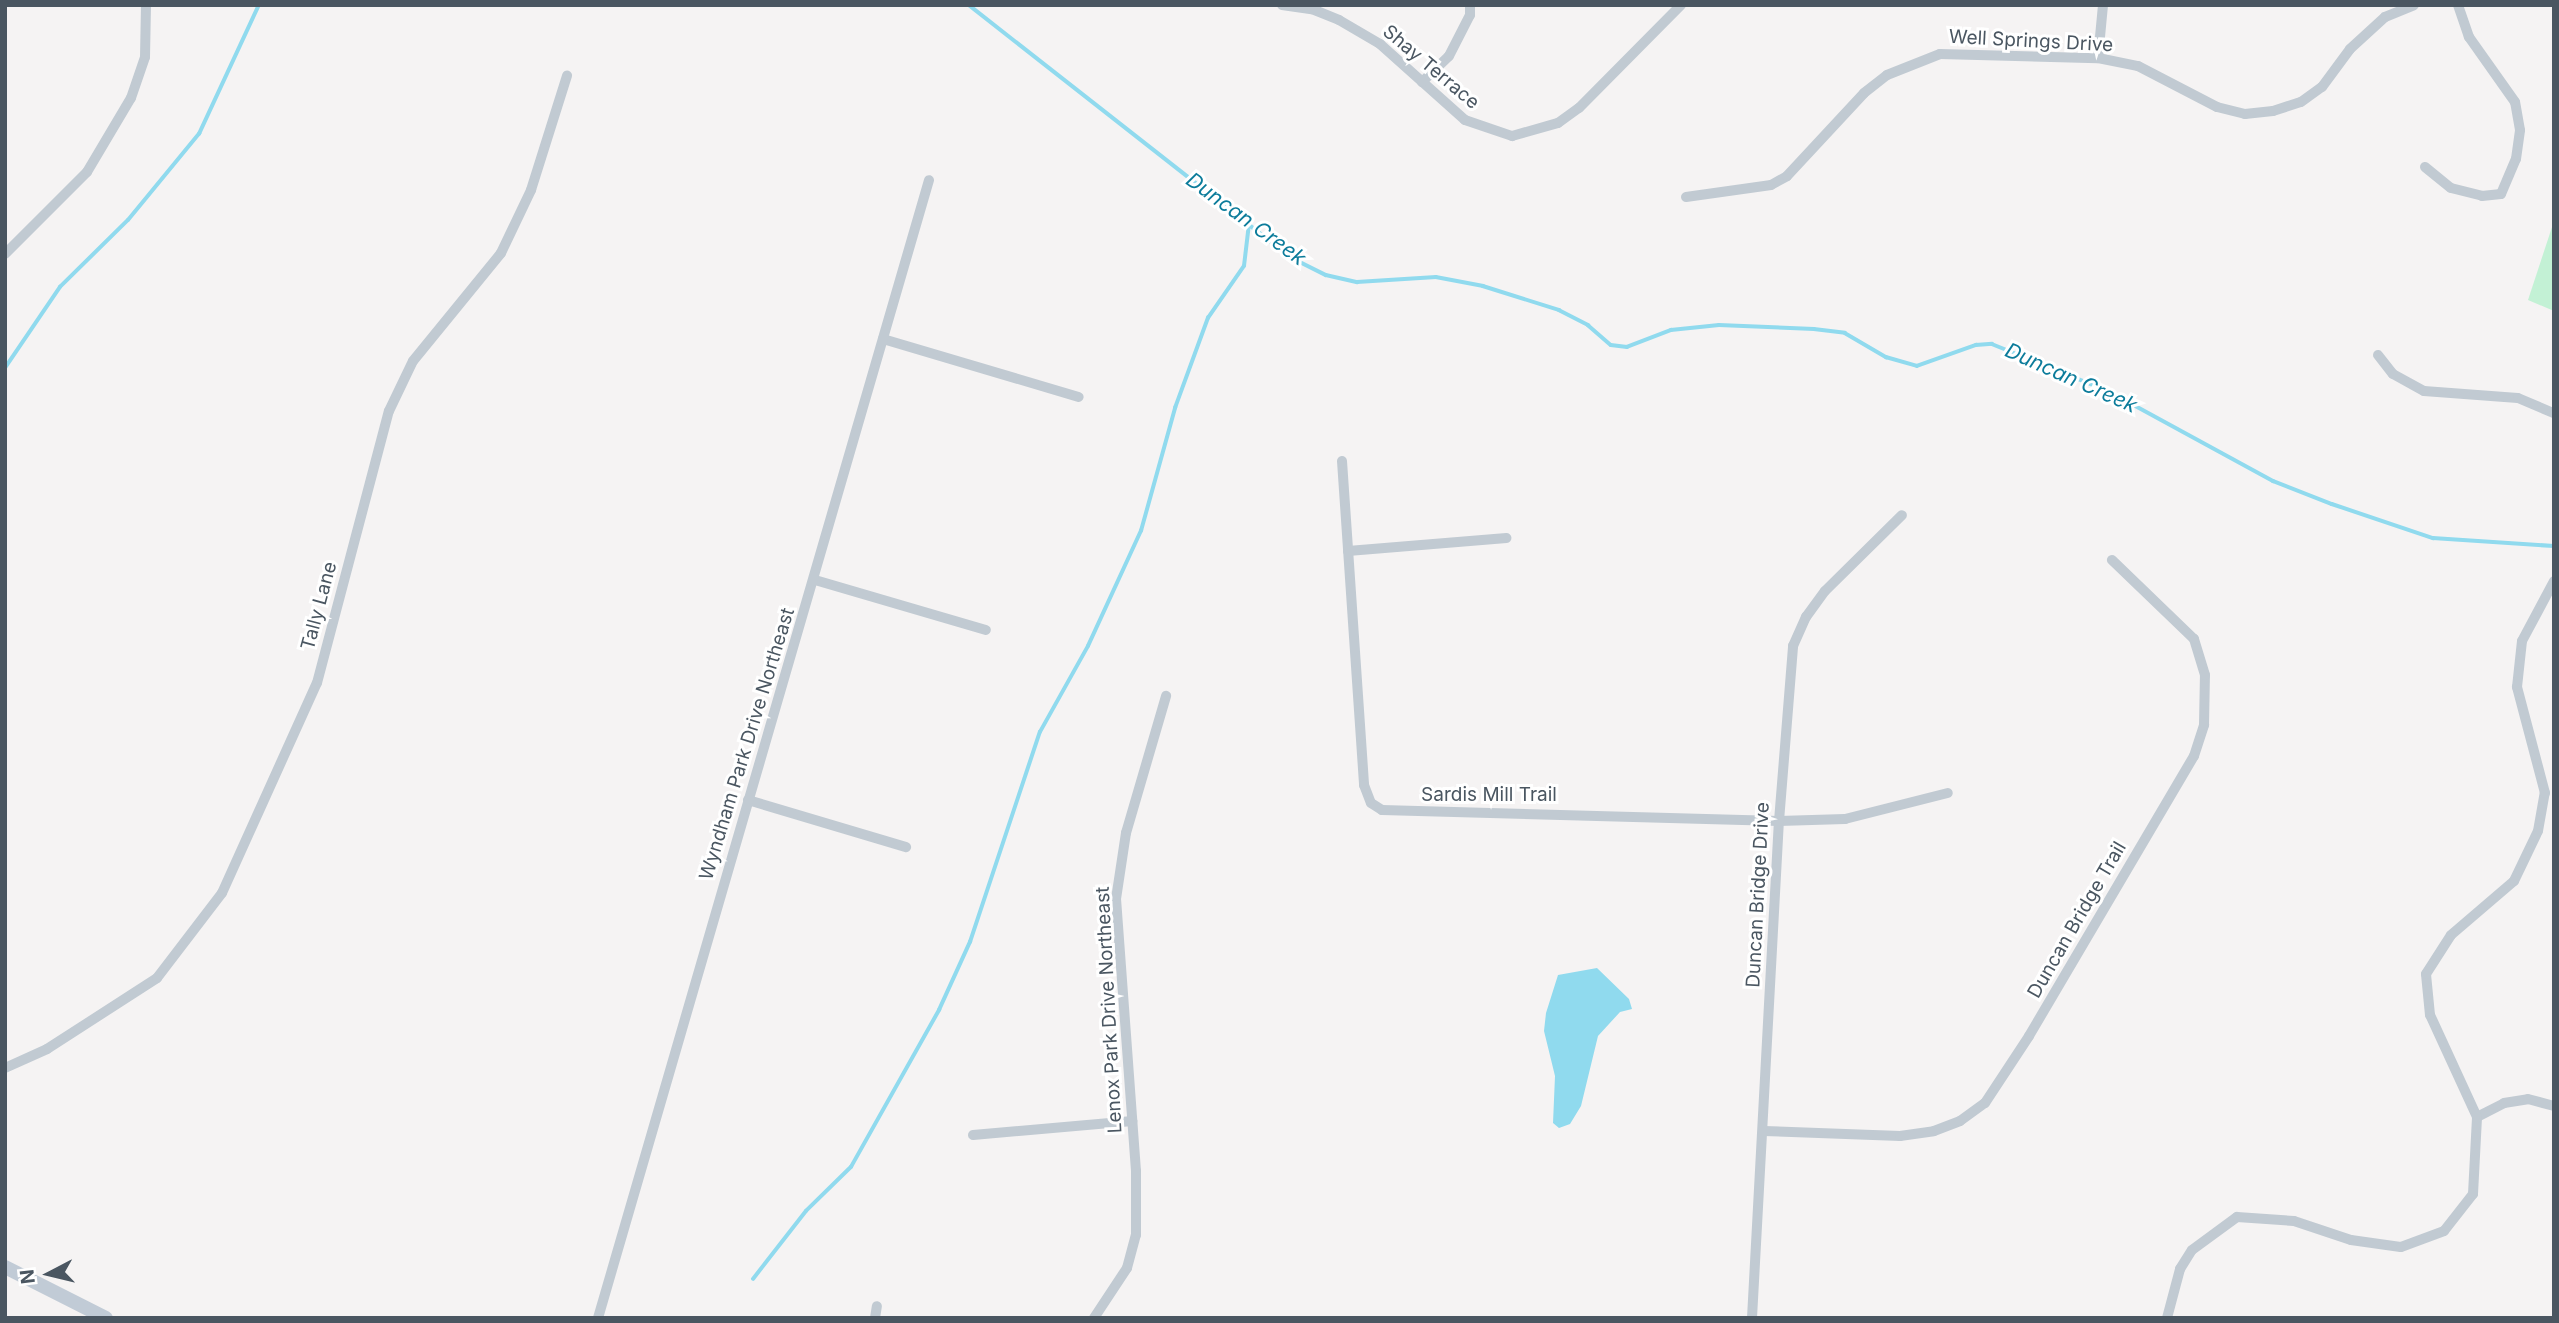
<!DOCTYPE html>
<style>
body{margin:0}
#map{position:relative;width:2559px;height:1323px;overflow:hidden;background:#f5f3f3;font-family:Inter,sans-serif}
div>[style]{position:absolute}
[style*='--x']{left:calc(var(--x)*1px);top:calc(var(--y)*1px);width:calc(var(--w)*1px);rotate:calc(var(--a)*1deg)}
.green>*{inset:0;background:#c3f1d5}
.water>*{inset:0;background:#90daee}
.stream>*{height:3.5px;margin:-1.75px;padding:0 1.75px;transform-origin:1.75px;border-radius:1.75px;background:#90daee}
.street>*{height:10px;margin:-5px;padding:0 5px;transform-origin:5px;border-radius:5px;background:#c1cad2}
.secondary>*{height:14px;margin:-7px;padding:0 7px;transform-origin:7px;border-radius:7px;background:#c1cbd6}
span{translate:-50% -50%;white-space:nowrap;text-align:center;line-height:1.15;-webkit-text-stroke:6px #fff;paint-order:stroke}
.street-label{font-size:19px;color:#4a5661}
.water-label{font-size:21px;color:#0c7c9b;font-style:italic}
.frame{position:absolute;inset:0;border:7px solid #4a5661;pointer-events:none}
.north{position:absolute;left:14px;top:1239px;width:70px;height:70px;-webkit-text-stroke:5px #fff;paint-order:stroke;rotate:263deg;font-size:19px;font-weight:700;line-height:28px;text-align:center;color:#4a5661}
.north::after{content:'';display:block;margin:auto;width:24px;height:32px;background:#4a5661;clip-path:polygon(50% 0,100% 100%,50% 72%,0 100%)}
</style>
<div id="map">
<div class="green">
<div style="clip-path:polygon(2554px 221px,2554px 311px,2528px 300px)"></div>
</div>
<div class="water">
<div style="clip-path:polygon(1597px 968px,1629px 999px,1632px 1009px,1620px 1012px,1598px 1036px,1581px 1106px,1570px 1124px,1559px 1128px,1553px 1123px,1555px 1076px,1544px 1031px,1546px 1013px,1558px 975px)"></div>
</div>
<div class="stream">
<div style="--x:969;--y:5;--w:408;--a:38.1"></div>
<div style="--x:1290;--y:257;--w:40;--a:26.6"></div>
<div style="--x:1326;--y:275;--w:32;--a:13"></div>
<div style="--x:1357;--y:282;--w:79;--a:-3.6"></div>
<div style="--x:1436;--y:277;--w:48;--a:10.8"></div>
<div style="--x:1483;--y:286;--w:80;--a:17.5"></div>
<div style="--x:1559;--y:310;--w:33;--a:27"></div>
<div style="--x:1588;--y:325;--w:30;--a:41"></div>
<div style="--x:1611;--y:345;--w:16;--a:7"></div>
<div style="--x:1627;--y:347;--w:47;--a:-21.1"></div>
<div style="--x:1671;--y:330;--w:48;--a:-5.9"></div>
<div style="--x:1719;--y:325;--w:95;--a:2.4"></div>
<div style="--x:1814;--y:329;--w:31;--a:7"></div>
<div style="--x:1845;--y:333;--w:48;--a:30.3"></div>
<div style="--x:1886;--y:357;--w:32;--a:16"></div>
<div style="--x:1917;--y:366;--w:63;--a:-19.6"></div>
<div style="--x:1976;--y:345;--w:16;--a:-4"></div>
<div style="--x:1992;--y:344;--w:127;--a:22.1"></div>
<div style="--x:2110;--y:392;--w:186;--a:28.6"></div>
<div style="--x:2273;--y:481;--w:63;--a:21.3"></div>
<div style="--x:2332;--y:504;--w:107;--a:18.6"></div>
<div style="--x:2433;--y:538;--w:121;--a:3.8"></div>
<div style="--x:5;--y:368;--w:98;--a:-55.8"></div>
<div style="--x:60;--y:287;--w:95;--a:-44.6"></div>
<div style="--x:128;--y:220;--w:112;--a:-50.5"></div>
<div style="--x:199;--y:134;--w:142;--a:-65.1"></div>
<div style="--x:753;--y:1279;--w:86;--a:-52.1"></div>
<div style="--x:806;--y:1211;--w:63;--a:-44.4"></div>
<div style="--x:851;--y:1167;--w:180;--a:-60.7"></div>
<div style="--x:939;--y:1010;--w:75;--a:-65.5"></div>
<div style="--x:970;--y:942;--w:221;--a:-71.6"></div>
<div style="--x:1040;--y:732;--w:98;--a:-60.8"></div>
<div style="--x:1088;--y:646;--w:127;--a:-65.3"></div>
<div style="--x:1141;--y:531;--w:128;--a:-74.5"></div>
<div style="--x:1175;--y:408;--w:96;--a:-69.9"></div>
<div style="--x:1208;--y:318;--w:63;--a:-55.3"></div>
<div style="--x:1244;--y:266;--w:42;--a:-83.2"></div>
</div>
<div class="street">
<div style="--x:1282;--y:5;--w:30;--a:8"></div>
<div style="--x:1312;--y:9;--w:29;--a:22"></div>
<div style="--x:1339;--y:20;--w:48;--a:30.3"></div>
<div style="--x:1380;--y:44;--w:114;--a:41.8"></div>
<div style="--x:1465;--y:120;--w:50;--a:18.8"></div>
<div style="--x:1512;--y:136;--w:48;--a:-15.8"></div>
<div style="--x:1558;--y:123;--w:26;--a:-36"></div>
<div style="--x:1579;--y:108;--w:145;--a:-45.3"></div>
<div style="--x:2098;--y:58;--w:53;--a:-84.6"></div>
<div style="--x:1422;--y:82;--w:37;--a:-44"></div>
<div style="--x:1449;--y:56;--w:46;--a:-62.9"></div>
<div style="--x:1470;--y:15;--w:10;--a:-90"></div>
<div style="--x:2425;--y:167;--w:33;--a:39"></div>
<div style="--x:2451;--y:188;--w:32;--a:14"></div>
<div style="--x:2482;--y:196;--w:19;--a:-6"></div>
<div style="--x:2501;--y:194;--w:38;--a:-67"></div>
<div style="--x:2516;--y:159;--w:29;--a:-82"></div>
<div style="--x:2520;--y:130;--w:28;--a:-100"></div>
<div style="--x:2515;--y:102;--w:80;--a:-125.3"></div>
<div style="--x:2469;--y:37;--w:34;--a:-109"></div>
<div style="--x:1686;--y:197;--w:86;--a:-8"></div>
<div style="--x:1771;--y:185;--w:18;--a:-29"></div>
<div style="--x:1787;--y:176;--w:113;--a:-47.1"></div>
<div style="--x:1864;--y:93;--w:29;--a:-38"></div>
<div style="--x:1887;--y:75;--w:57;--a:-21.6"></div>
<div style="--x:1940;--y:54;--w:158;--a:1.5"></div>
<div style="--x:2098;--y:58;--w:41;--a:11.3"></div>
<div style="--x:2138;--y:66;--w:89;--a:27.4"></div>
<div style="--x:2217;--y:107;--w:29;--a:14"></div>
<div style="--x:2245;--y:114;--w:28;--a:-6"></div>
<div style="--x:2273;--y:111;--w:29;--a:-18"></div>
<div style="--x:2301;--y:102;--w:26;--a:-36"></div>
<div style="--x:2322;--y:87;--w:47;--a:-53.6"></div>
<div style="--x:2350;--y:49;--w:47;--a:-42.4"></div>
<div style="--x:2385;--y:17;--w:31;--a:-22"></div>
<div style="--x:5;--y:254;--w:116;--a:-45"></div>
<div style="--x:87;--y:172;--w:86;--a:-59.3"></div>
<div style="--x:131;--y:98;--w:43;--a:-71.1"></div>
<div style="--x:145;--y:57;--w:52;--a:-88.9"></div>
<div style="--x:883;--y:339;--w:204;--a:16.5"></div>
<div style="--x:2378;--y:355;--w:24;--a:52"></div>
<div style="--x:2393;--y:374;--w:35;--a:29"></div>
<div style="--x:2424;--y:391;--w:94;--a:4.3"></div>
<div style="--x:2518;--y:398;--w:39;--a:23"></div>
<div style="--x:1342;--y:461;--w:325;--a:86.1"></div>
<div style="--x:1364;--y:785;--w:19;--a:69"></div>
<div style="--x:1371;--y:803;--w:13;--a:32"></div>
<div style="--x:1382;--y:810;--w:397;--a:1.6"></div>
<div style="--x:1779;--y:821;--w:66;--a:-1.7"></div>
<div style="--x:1845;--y:819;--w:106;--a:-14.2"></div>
<div style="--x:1348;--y:551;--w:159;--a:-4.7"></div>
<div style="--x:815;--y:580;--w:178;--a:16.3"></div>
<div style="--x:748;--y:800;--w:165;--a:16.6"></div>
<div style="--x:5;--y:1068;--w:46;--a:-24.3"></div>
<div style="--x:47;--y:1049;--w:131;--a:-32.8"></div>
<div style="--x:157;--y:978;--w:107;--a:-52.6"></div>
<div style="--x:222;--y:893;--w:230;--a:-65.7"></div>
<div style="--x:317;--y:683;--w:281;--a:-75.2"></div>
<div style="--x:389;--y:411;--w:55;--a:-64.4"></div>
<div style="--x:413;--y:361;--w:139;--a:-50.8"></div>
<div style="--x:501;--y:253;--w:70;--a:-64.5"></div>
<div style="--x:531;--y:190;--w:120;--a:-72.5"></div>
<div style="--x:2477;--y:1117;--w:30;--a:-27"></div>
<div style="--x:2504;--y:1103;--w:24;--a:-9"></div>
<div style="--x:2528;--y:1099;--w:27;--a:15"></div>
<div style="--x:1764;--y:1131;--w:136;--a:2.1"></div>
<div style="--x:1900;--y:1136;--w:34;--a:-8"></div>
<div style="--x:1934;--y:1131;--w:28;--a:-21"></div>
<div style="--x:1960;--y:1121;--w:31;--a:-36"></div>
<div style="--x:1985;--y:1103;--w:80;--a:-56.7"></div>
<div style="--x:2029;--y:1036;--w:325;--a:-59.5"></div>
<div style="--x:2194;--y:756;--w:33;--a:-72"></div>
<div style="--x:2204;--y:725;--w:50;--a:-88.9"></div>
<div style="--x:2205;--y:675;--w:38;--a:-107"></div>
<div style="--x:2194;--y:639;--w:114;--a:-136.1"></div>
<div style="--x:973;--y:1135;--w:160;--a:-5"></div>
<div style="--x:598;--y:1318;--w:1185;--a:-73.78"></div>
<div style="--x:875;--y:1318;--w:12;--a:-81"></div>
<div style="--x:1094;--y:1318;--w:60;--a:-56.6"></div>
<div style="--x:1127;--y:1268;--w:34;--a:-75"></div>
<div style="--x:1136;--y:1235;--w:64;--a:-90"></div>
<div style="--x:1136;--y:1171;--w:273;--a:-94.2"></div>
<div style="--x:1116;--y:899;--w:67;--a:-81.4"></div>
<div style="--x:1126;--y:833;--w:143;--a:-73.7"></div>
<div style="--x:1752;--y:1318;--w:498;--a:-86.9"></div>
<div style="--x:1779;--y:821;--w:176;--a:-85.4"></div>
<div style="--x:1793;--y:646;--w:32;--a:-66"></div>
<div style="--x:1806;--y:617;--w:32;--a:-54"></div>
<div style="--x:1825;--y:591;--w:108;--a:-44.6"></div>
<div style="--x:2167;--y:1318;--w:51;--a:-75.1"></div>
<div style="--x:2180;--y:1269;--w:22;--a:-58"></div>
<div style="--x:2192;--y:1250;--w:56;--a:-36.3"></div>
<div style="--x:2237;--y:1217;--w:57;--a:4"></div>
<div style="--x:2294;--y:1221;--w:60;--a:18.4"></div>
<div style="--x:2351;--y:1240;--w:50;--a:8"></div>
<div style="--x:2401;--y:1247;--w:46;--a:-20.4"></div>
<div style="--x:2444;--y:1231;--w:47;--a:-51.9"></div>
<div style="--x:2473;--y:1194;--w:77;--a:-87"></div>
<div style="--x:2477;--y:1117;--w:112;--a:-114.7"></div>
<div style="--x:2430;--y:1015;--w:41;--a:-95.6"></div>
<div style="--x:2426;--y:974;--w:46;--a:-57.3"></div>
<div style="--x:2451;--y:935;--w:83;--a:-40.6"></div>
<div style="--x:2514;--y:881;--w:55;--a:-64.4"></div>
<div style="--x:2538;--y:831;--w:39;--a:-80"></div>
<div style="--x:2545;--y:793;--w:110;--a:-104.8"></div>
<div style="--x:2517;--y:687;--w:46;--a:-83.8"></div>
<div style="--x:2522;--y:641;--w:68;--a:-61.9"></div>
</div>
<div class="secondary">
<div style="--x:5;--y:1267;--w:113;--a:26.8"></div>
</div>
<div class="street-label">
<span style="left:2031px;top:41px;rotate:3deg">Well Springs Drive</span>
<span style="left:1431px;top:67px;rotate:40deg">Shay Terrace</span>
<span style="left:319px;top:606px;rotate:-75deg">Tally Lane</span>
<span style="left:747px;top:744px;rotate:-73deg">Wyndham Park Drive Northeast</span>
<span style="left:1489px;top:795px">Sardis Mill Trail</span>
<span style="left:1758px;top:895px;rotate:-87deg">Duncan Bridge Drive</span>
<span style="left:2077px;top:920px;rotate:-60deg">Duncan Bridge Trail</span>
<span style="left:1109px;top:1010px;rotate:-93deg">Lenox Park Drive Northeast</span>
</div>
<div class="water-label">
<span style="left:1246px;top:219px;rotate:36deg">Duncan Creek</span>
<span style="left:2071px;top:378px;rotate:24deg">Duncan Creek</span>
</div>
<div class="frame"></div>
<div class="north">N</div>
</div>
